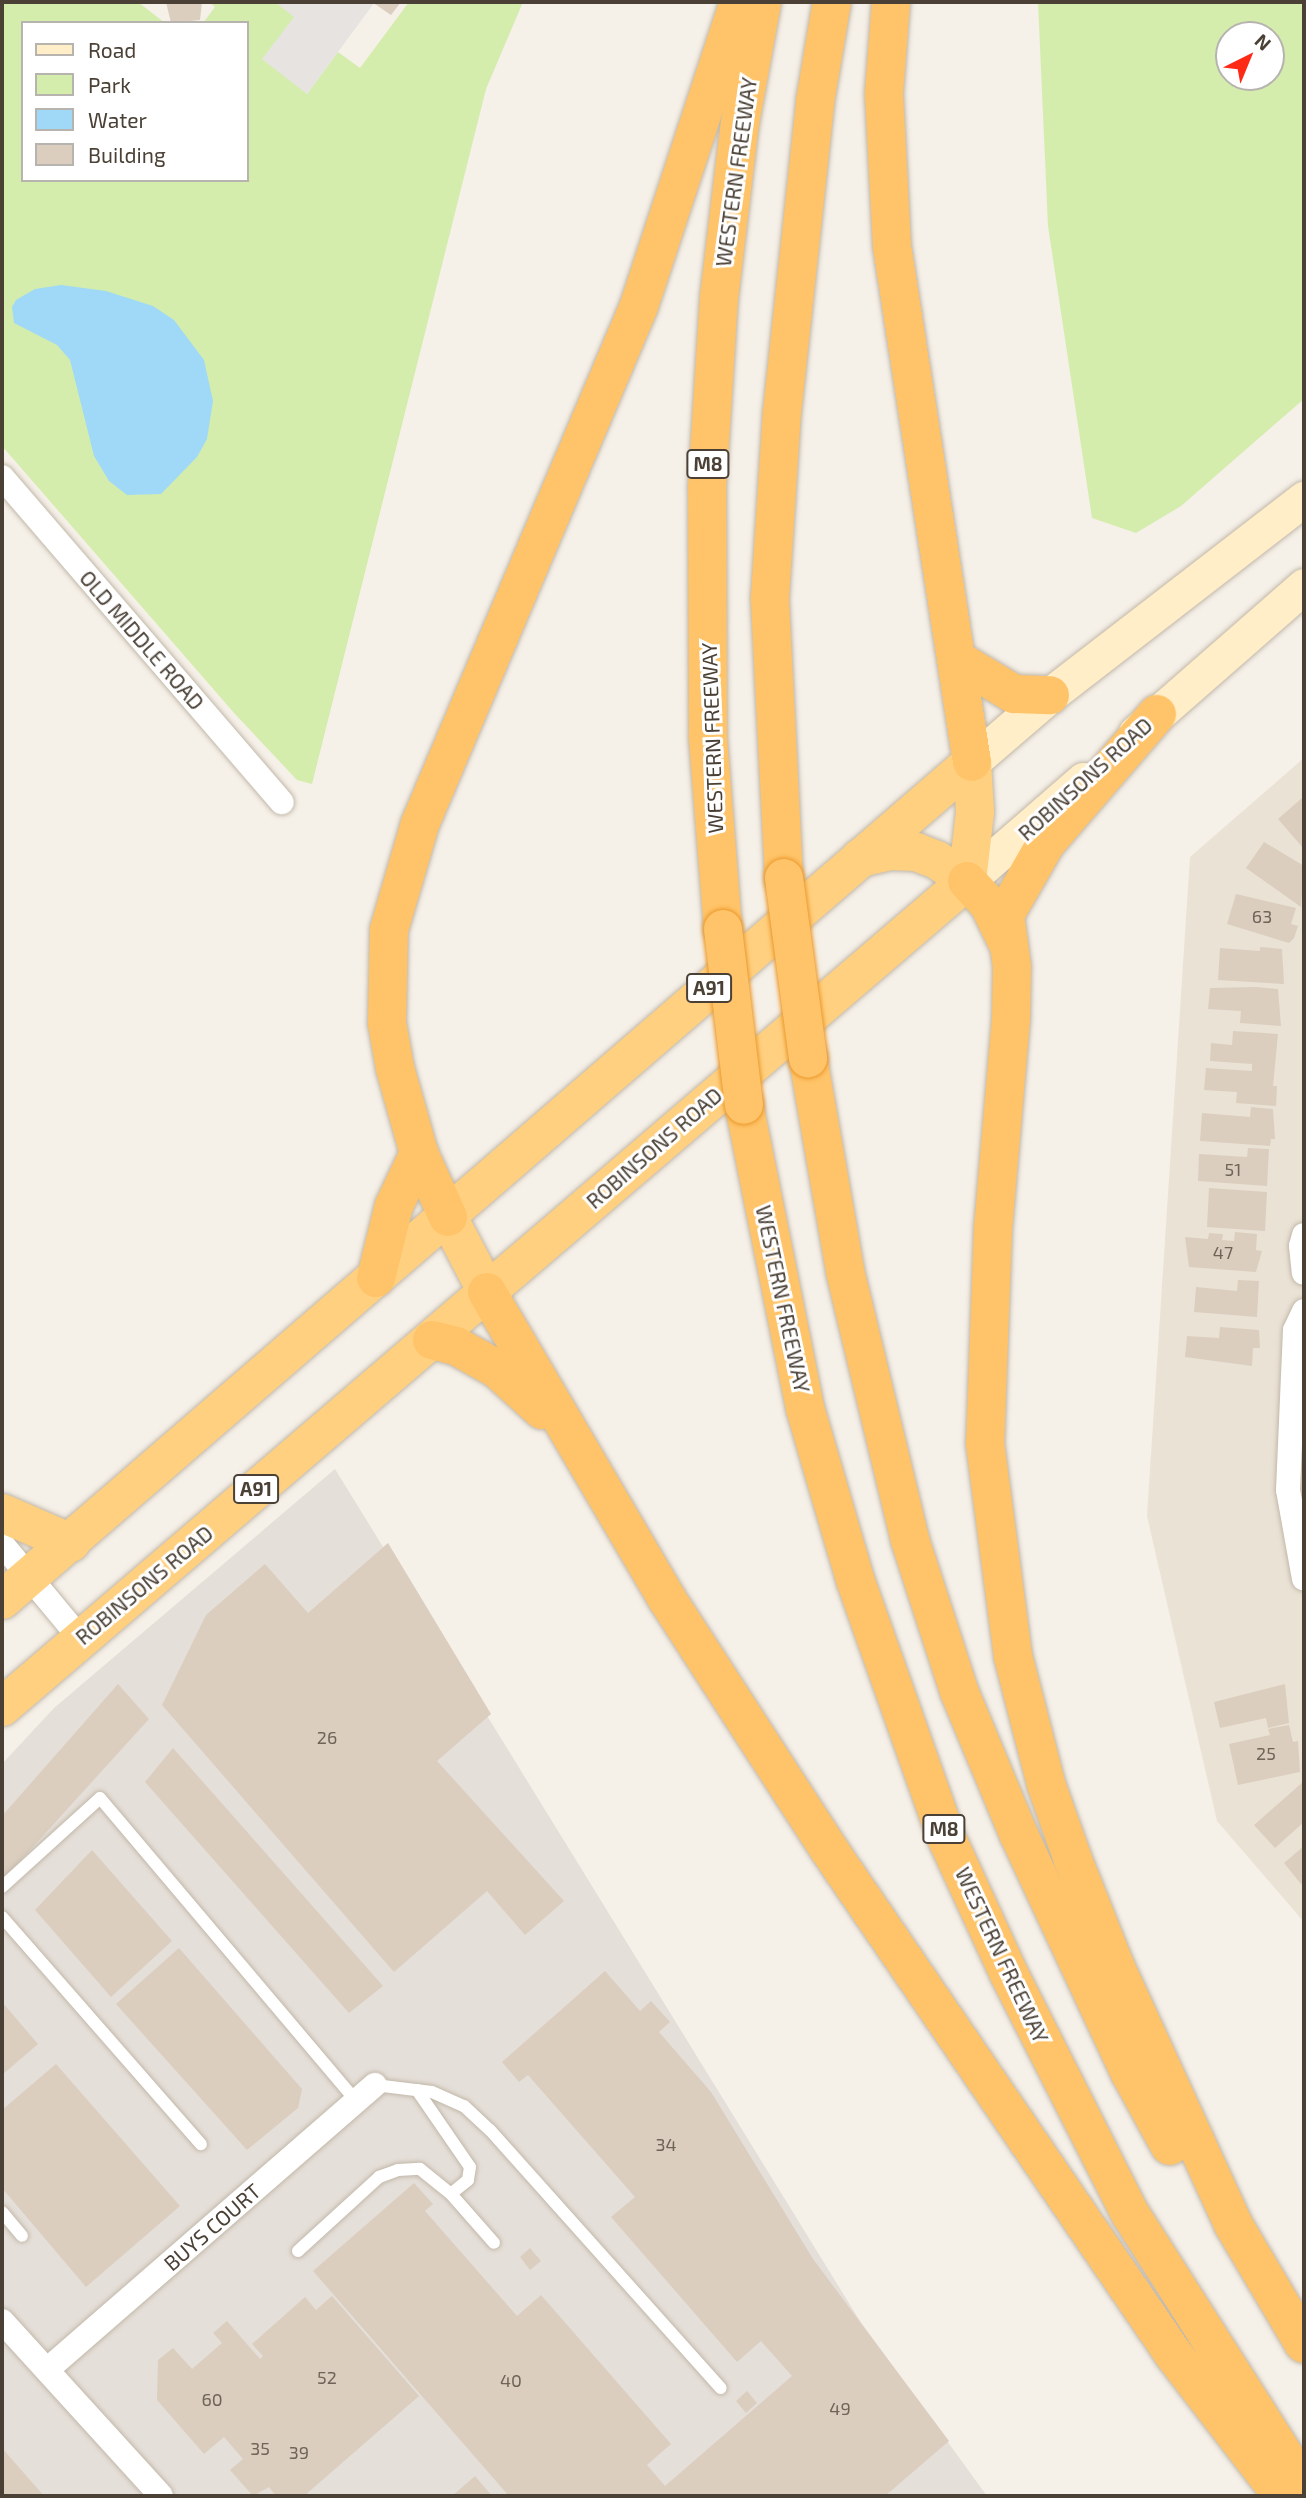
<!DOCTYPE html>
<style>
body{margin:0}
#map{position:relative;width:1306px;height:2498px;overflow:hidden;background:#f5f0e8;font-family:"Exo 2",sans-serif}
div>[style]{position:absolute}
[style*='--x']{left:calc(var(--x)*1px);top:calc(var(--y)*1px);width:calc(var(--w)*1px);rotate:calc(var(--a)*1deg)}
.residential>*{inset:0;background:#eae2d5}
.industrial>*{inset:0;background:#e5dfd9}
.green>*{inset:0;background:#d4edad}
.parking>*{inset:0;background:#e6e3e0}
.water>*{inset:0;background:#9fd9f7}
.building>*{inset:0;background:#dbcebf}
.roads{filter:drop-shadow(0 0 2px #c2b8a9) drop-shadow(0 0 2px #c2b8a9)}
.service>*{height:12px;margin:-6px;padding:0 6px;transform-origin:6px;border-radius:6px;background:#fff}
.minor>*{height:24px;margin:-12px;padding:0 12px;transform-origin:12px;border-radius:12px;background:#fff}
.secondary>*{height:35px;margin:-17.5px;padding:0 17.5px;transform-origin:17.5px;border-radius:17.5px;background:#ffeec8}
.trunk>*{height:38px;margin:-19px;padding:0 19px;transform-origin:19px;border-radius:19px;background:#ffd080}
.motorway>*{height:38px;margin:-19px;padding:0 19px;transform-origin:19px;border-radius:19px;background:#ffc469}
.bridges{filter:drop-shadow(0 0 2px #ec992b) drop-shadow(0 0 2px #ec992b)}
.motorway-bridge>*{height:38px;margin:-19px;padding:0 19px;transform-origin:19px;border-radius:19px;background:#ffc469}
span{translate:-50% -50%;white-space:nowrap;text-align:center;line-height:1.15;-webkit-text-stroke:6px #fff;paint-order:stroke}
.number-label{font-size:18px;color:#6e6458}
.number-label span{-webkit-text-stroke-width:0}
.shield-label span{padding:2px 5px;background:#fff;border:2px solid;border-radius:5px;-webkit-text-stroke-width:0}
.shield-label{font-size:19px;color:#4a4036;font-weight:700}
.street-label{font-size:21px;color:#4a4036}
.frame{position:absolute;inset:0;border:4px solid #4a4036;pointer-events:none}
.legend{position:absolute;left:21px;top:21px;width:228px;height:161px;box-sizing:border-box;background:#fff;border:2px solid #b7b3af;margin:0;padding:9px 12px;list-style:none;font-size:21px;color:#4a4036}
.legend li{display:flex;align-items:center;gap:14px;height:35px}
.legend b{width:35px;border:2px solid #b7b3af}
.north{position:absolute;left:1215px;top:21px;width:70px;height:70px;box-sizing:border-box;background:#fff;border:2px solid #b7b3af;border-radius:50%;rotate:43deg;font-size:19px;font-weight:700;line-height:28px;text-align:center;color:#4a4036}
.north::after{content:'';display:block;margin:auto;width:24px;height:32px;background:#ff2a15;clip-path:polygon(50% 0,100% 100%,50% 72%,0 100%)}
</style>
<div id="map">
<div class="residential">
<div style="clip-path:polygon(1304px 758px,1304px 1922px,1217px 1821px,1147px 1516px,1190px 857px)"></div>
</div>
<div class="industrial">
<div style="clip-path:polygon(335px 1469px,860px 2321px,987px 2496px,2px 2496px,2px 1764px,54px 1708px)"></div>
</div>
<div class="green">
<div style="clip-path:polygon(2px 2px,138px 2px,165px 23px,23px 23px,23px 180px,247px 180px,247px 23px,203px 23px,215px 7px,209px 2px,275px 2px,295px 17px,307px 94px,338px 52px,360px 68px,409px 2px,523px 2px,486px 89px,312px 784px,297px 780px,235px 714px,2px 446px)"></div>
<div style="clip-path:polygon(evenodd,1038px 2px,1304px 2px,1304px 399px,1181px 506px,1136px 533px,1092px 518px,1048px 226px,1038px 2px,1229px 35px,1271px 35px,1271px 77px,1229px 77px,1229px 35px)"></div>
</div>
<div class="parking">
<div style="clip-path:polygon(275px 2px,372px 2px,374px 3px,307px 94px,262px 59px,294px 17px)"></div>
</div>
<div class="water">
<div style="clip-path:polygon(61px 285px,106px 291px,153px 306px,174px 320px,204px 360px,213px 401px,207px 439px,197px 457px,161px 494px,127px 495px,109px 481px,94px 456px,70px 360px,57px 345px,14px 323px,12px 307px,16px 300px,35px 289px)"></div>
</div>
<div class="building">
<div style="clip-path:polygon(166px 2px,202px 2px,200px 20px,171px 23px)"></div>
<div style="clip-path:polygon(372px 2px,401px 2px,391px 15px)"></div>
<div style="clip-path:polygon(1302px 798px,1304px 801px,1304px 849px,1278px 819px)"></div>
<div style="clip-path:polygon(1264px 842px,1304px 866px,1301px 907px,1246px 868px)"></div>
<div style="clip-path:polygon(1236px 894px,1296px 908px,1291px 924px,1298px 926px,1294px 938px,1289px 943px,1227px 924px)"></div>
<div style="clip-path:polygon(1260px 947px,1282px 949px,1284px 984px,1218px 980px,1220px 948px,1260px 951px)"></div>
<div style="clip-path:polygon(1256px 987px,1278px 989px,1281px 1026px,1240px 1023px,1241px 1011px,1208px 1009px,1210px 988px)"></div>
<div style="clip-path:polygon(1233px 1031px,1278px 1034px,1273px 1086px,1277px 1086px,1276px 1106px,1236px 1103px,1237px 1092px,1204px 1090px,1206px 1068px,1252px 1071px,1252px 1064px,1210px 1061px,1211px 1043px,1232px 1045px)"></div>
<div style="clip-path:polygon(1251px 1107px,1273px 1109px,1275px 1139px,1271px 1139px,1270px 1146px,1200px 1141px,1202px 1113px,1250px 1117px)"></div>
<div style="clip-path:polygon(1248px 1148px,1269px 1149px,1267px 1186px,1198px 1181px,1199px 1154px,1247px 1157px)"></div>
<div style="clip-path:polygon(1209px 1188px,1267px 1192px,1265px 1231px,1207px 1227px)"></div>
<div style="clip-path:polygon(1235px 1232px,1257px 1234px,1256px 1250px,1262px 1251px,1256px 1272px,1189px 1267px,1185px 1237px,1208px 1239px,1209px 1233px,1223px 1234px,1222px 1240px,1234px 1241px)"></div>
<div style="clip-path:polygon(1238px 1280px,1259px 1281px,1257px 1317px,1194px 1312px,1196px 1287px,1237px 1291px)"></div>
<div style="clip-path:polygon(1220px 1327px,1259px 1330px,1260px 1348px,1253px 1348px,1252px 1366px,1185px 1357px,1187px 1336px,1219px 1338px)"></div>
<div style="clip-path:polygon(388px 1543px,491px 1714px,437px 1761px,564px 1901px,525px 1935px,487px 1891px,394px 1972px,162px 1705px,206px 1615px,265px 1564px,308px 1613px)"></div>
<div style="clip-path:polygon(118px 1684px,149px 1719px,2px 1881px,2px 1816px)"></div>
<div style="clip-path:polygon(1285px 1684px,1289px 1723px,1268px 1728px,1266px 1718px,1220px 1728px,1214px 1702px)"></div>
<div style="clip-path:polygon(1289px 1725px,1293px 1742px,1298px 1741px,1300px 1772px,1238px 1785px,1229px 1744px,1270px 1735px,1268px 1729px)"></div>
<div style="clip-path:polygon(173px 1748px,383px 1986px,349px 2013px,145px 1782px)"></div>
<div style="clip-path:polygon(1304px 1781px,1304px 1822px,1275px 1848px,1254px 1825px)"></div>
<div style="clip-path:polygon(1304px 1846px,1304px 1881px,1301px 1884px,1284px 1863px)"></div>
<div style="clip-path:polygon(92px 1850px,172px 1941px,111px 1997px,35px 1910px)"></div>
<div style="clip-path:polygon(179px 1948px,302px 2089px,298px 2108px,247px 2150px,116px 2004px)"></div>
<div style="clip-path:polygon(605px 1971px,640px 2011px,651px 2001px,670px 2022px,659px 2032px,711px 2092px,813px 2259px,949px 2441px,885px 2496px,509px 2496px,313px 2271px,414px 2183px,433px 2204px,425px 2211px,517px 2316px,541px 2295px,671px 2444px,647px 2465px,665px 2486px,792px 2376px,761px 2341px,737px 2362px,611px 2217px,635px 2197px,528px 2075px,519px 2082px,502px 2062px)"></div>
<div style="clip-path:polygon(2px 2002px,38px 2044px,2px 2075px)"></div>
<div style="clip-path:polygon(56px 2064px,180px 2206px,86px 2287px,2px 2188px,2px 2110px)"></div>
<div style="clip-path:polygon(530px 2248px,541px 2261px,530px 2270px,520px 2257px)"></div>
<div style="clip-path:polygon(332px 2296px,419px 2396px,304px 2496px,276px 2496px,269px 2487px,253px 2496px,230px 2470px,243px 2459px,224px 2437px,204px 2454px,157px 2400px,158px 2360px,173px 2348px,192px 2369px,222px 2343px,213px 2333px,227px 2321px,260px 2359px,263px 2356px,252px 2344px,305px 2297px,316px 2310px)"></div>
<div style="clip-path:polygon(747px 2391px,757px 2403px,746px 2413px,736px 2401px)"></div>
<div style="clip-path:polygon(2px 2448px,44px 2496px,2px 2496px)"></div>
<div style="clip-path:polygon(475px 2476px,492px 2496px,452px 2496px)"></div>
</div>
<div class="roads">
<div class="service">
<div style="--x:2;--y:1887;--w:132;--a:-42.2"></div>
<div style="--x:100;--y:1798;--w:397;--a:49.8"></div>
<div style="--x:2;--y:1917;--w:302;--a:48.8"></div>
<div style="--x:375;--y:2085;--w:57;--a:7"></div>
<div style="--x:432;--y:2092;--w:35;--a:24"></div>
<div style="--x:464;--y:2106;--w:35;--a:43"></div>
<div style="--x:490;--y:2130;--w:346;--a:48.2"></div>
<div style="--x:417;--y:2090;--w:93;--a:55.5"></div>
<div style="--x:470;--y:2167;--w:13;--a:99"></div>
<div style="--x:468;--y:2180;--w:22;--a:141"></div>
<div style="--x:451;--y:2194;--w:65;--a:48.7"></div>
<div style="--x:2;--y:2212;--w:31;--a:50"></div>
<div style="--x:298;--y:2251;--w:110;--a:-42.4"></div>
<div style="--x:379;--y:2177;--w:20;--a:-20"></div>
<div style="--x:398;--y:2170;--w:22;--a:-3"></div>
<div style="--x:420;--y:2169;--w:40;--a:39"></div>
</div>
<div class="minor">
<div style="--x:2;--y:477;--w:429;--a:49.3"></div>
<div style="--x:1304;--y:1235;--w:11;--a:105"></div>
<div style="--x:1301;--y:1246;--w:27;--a:84"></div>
<div style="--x:1304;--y:1311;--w:21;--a:115"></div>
<div style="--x:1295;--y:1330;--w:160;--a:92.5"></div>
<div style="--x:1288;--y:1490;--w:90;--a:79.8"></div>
<div style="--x:2;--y:1544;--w:124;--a:50.3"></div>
<div style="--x:2;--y:2321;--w:236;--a:47.7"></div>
<div style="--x:48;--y:2369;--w:433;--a:-41"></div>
</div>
<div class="secondary">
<div style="--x:1136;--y:733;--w:223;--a:-41.2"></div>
<div style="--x:972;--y:762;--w:103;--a:-40.7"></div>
<div style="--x:1050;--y:695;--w:321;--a:-37.7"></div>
<div style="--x:967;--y:881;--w:154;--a:-41"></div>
</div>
<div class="trunk">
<div style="--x:860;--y:858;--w:31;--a:-13"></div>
<div style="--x:890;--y:851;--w:26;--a:2"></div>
<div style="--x:916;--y:852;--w:22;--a:21"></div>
<div style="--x:937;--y:860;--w:37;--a:35"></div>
<div style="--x:967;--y:881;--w:69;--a:-83.4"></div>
<div style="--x:975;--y:812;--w:50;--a:-93.4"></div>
<div style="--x:448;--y:1217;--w:85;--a:62.5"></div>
<div style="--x:2;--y:1513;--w:75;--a:23.5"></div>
<div style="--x:2;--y:1600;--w:1282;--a:-40.82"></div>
<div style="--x:2;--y:1707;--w:1270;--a:-40.56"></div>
</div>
<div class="motorway">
<div style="--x:891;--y:2;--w:92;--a:94.4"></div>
<div style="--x:884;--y:94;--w:152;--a:87"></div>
<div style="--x:892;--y:246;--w:522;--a:81.19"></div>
<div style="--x:956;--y:659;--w:68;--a:31.1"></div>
<div style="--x:1014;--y:694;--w:36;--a:2"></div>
<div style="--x:1157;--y:714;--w:170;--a:130.7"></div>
<div style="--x:1046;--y:843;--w:83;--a:119.7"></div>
<div style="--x:1005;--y:915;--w:52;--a:82.3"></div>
<div style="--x:1012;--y:967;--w:52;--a:91.1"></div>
<div style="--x:1011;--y:1019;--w:211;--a:94.9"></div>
<div style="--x:993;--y:1229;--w:214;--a:92.1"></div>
<div style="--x:985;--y:1443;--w:215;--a:82.5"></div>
<div style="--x:1013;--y:1656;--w:132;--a:75.5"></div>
<div style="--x:1046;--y:1784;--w:81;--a:70.4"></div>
<div style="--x:1073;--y:1860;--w:116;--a:68.3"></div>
<div style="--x:1116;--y:1968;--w:281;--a:65.4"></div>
<div style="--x:1233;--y:2224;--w:139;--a:59.4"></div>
<div style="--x:784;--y:878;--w:281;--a:-92.9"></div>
<div style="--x:770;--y:597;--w:184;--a:-86.3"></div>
<div style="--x:782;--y:413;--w:313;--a:-83.9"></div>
<div style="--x:815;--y:102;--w:101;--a:-80.4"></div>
<div style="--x:967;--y:881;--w:33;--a:47"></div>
<div style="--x:989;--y:905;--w:39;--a:64"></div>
<div style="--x:723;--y:929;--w:193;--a:-94.5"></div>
<div style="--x:708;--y:737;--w:249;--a:-90.2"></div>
<div style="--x:707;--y:488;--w:190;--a:-86.4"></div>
<div style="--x:719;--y:298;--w:176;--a:-83.2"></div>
<div style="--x:740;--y:123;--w:123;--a:-79.7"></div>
<div style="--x:808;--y:1058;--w:216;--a:80.1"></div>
<div style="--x:845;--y:1271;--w:277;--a:76.4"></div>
<div style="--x:910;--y:1540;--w:159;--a:72"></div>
<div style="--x:959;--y:1691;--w:156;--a:67.4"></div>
<div style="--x:1019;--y:1835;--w:263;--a:65"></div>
<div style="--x:1130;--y:2073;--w:83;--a:61.3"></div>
<div style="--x:744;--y:1105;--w:309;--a:78.6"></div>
<div style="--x:805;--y:1408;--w:181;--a:73.7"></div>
<div style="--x:856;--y:1582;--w:273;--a:70.5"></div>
<div style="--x:947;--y:1839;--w:149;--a:65.3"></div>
<div style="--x:1009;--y:1974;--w:270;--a:63.2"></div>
<div style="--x:1131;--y:2215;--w:322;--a:57.5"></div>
<div style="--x:448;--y:1217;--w:70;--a:-114.4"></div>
<div style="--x:419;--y:1153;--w:88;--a:-105.8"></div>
<div style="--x:395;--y:1068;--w:46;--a:-100.1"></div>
<div style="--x:387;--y:1023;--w:93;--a:-88.8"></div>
<div style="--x:389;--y:930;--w:110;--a:-73.7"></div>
<div style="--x:420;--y:824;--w:562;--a:-67.08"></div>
<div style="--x:639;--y:306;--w:320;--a:-71.8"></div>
<div style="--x:376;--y:1278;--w:74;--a:-76"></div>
<div style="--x:394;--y:1206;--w:59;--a:-64.7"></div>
<div style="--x:487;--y:1292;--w:356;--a:59.6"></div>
<div style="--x:667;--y:1599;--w:300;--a:57.1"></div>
<div style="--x:830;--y:1851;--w:610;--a:55.68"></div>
<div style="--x:1174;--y:2355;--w:177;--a:52.4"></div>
<div style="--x:432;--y:1340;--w:25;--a:14"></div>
<div style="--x:456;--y:1346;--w:47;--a:29.3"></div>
<div style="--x:497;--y:1369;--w:61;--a:42.3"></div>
</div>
</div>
<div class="bridges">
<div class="motorway-bridge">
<div style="--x:784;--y:878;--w:182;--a:82.4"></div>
<div style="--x:723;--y:929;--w:177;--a:83.2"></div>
</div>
</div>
<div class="number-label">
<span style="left:1262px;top:916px">63</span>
<span style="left:1233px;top:1169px">51</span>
<span style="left:1223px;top:1252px">47</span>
<span style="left:327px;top:1737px">26</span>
<span style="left:1266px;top:1753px">25</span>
<span style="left:666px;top:2144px">34</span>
<span style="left:327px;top:2377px">52</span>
<span style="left:511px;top:2380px">40</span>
<span style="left:212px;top:2399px">60</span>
<span style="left:840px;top:2408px">49</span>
<span style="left:260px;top:2448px">35</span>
<span style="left:299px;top:2452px">39</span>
</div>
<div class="shield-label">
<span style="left:708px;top:464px">M8</span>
<span style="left:709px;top:988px">A91</span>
<span style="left:256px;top:1489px">A91</span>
<span style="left:944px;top:1829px">M8</span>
</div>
<div class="street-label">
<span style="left:736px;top:172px;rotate:-82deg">WESTERN FREEWAY</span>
<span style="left:142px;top:640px;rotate:49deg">OLD MIDDLE ROAD</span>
<span style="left:712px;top:738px;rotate:-92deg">WESTERN FREEWAY</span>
<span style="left:1085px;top:779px;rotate:-42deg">ROBINSONS ROAD</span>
<span style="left:654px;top:1148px;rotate:-41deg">ROBINSONS ROAD</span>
<span style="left:783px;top:1299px;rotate:78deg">WESTERN FREEWAY</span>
<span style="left:144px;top:1585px;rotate:-40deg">ROBINSONS ROAD</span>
<span style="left:1002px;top:1955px;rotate:65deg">WESTERN FREEWAY</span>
<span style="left:212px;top:2227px;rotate:-41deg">BUYS COURT</span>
</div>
<div class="frame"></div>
<ul class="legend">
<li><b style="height:9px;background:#ffeec8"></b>Road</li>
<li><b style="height:19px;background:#d4edad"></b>Park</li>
<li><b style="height:19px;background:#9fd9f7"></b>Water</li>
<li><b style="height:19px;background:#dbcebf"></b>Building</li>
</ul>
<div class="north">N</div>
</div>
